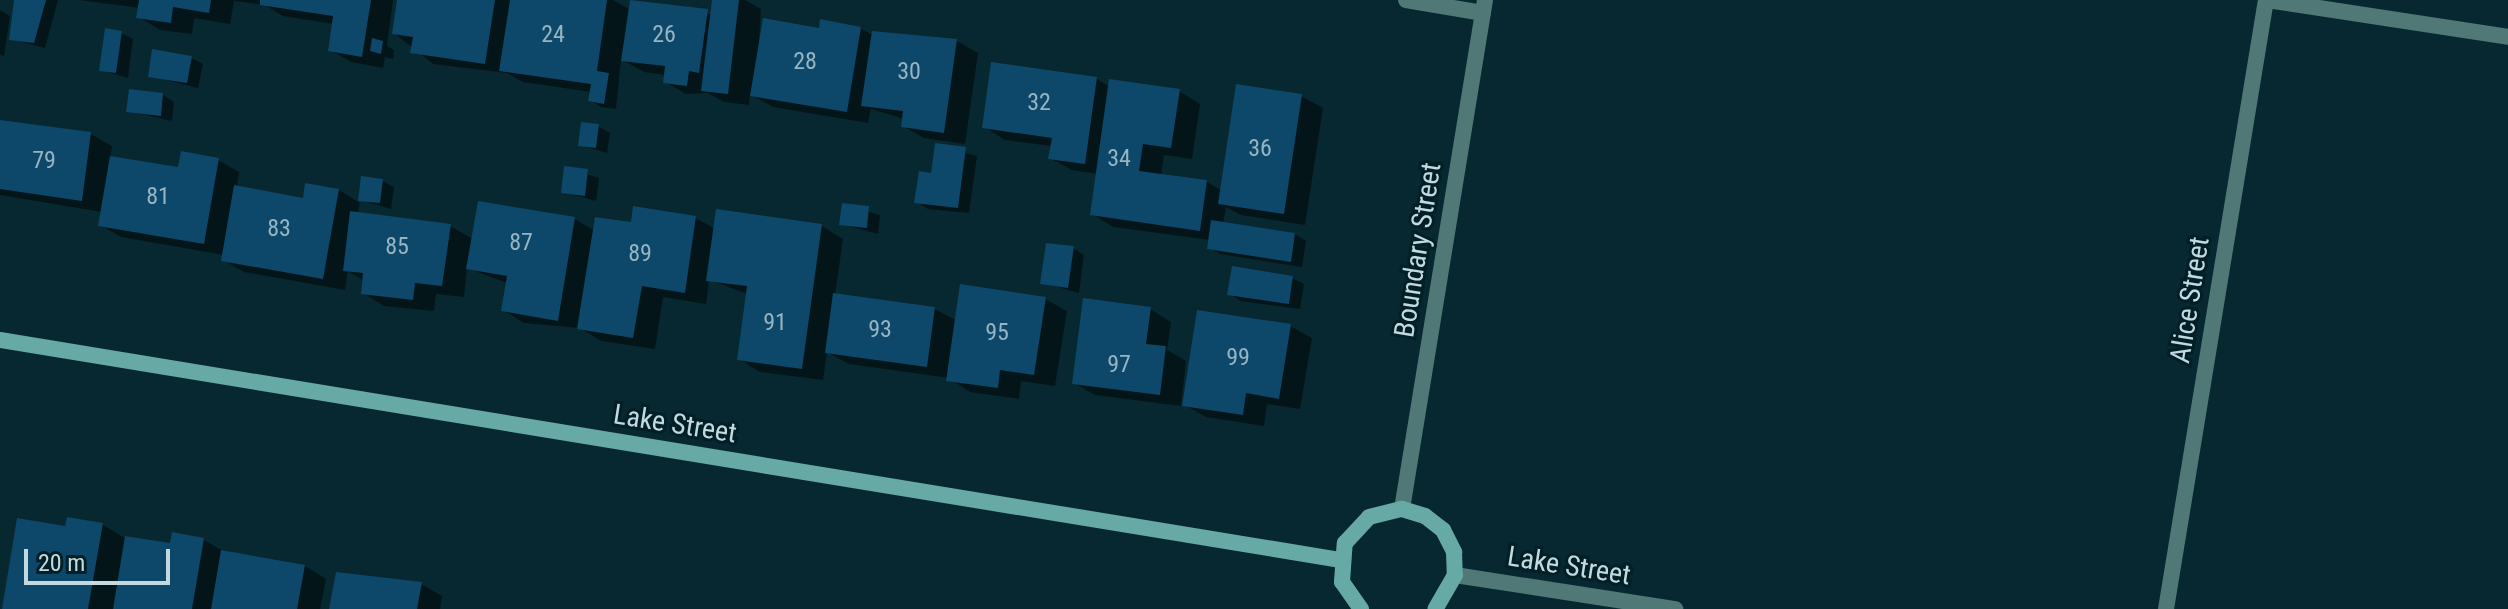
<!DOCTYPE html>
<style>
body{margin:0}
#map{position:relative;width:2508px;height:609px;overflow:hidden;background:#072830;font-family:"Roboto Condensed",sans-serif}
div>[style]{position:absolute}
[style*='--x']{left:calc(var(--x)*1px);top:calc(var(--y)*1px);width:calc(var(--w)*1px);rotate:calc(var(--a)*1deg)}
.shadow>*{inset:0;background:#0007}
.building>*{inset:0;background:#0d4769}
.street>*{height:16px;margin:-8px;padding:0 8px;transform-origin:8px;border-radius:8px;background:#507876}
.secondary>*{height:16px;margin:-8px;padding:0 8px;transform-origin:8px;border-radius:8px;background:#66a9a5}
span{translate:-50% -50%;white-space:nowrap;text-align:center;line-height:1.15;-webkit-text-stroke:6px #001f26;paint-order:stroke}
.number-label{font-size:24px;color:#96b4c2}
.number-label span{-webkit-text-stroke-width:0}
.street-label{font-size:28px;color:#c3d9df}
.scale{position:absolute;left:24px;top:549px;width:146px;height:36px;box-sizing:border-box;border:4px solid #c3d9df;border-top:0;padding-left:10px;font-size:24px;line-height:28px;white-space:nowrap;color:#c3d9df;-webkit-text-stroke:6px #001f26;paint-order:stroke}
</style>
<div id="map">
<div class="shadow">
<div style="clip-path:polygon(16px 0,58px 0,45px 48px,11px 39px)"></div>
<div style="clip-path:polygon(79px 0,393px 0,387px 46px,394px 50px,393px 59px,385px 57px,383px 68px,351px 62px,330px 50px,334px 24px,283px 16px,265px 5px,234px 1px,230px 24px,194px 18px,192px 34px,160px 30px,139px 17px,140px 8px)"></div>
<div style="clip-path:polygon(399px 0,613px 0,631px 10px,712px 14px,714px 0,745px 0,761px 9px,758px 59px,821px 31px,860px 28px,874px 36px,957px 41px,978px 53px,965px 144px,924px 138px,903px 126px,904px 119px,871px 109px,868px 123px,773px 107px,750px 94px,749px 105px,724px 102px,708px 93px,686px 94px,665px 82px,666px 75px,644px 72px,621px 59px,616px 109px,601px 107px,590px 100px,591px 92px,523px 82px,507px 73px,433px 64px,394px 33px)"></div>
<div style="clip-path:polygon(0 10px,10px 16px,4px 56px,0 55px)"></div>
<div style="clip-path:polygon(121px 33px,133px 39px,128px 78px,101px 70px)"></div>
<div style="clip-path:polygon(191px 58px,203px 64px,198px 88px,150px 76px)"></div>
<div style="clip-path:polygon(1097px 79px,1110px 87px,1179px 91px,1200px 104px,1192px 159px,1164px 155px,1161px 176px,1207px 182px,1222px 191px,1301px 96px,1323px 108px,1305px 225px,1241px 215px,1226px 207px,1223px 224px,1295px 234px,1306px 241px,1302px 267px,1220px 254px,1209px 248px,1210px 240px,1113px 227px,1092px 214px,1098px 174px,1072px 170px,1050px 158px,1052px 146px,1005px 140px,984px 127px)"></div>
<div style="clip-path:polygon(163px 95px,174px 102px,172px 121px,128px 111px)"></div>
<div style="clip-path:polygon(0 122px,91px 134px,112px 146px,110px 158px,180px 170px,218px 160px,239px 172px,237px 188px,304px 200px,339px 190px,360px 203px,362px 178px,382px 181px,394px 187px,391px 209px,360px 200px,358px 214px,450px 226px,473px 239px,575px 219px,595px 231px,632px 224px,634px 209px,696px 218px,715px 229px,718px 211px,822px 226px,843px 239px,835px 295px,935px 309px,957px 321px,1045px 299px,1067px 311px,1055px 386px,1021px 381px,1019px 399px,970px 392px,949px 378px,849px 364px,827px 352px,823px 380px,760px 372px,739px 359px,748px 294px,709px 280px,706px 304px,663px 297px,655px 349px,601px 341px,580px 328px,524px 323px,503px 310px,507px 283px,467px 268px,464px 297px,436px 294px,434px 311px,384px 306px,363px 293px,364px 281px,348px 271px,345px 290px,244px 272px,223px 260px,224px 255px,121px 237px,100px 225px,102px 212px,0 195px)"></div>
<div style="clip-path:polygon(598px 126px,610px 133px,607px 153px,580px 145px)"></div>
<div style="clip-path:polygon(937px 145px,977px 156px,969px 213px,928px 209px,917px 202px,933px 175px)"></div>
<div style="clip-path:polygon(566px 168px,599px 178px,596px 201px,563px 192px)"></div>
<div style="clip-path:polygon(844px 205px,880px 215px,878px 234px,841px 224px)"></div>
<div style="clip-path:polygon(1073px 248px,1084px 255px,1079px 293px,1043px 283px)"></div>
<div style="clip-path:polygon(1292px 278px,1304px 284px,1300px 309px,1241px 301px,1230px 294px)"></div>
<div style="clip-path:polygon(1150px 309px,1171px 322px,1167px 350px,1186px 361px,1181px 406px,1095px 395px,1074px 383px)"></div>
<div style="clip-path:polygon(1290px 326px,1312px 338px,1300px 409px,1267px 404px,1264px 426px,1206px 417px,1183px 404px)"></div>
<div style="clip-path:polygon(103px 525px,125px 538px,171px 546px,204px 540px,225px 552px,305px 566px,326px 579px,320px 609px,4px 609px,67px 529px)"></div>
<div style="clip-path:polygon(421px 584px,442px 596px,440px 609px,331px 609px)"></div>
</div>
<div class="building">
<div style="clip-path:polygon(14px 0,46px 0,34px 43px,9px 40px)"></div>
<div style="clip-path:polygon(139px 0,211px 0,209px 13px,173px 7px,171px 23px,136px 18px)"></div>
<div style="clip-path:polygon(260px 0,371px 0,362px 57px,328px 51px,333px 16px,260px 5px)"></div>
<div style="clip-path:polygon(397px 0,495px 0,485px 64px,410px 53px,413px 37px,392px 34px)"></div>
<div style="clip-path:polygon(510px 0,607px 0,597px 71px,609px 73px,604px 104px,588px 101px,591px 84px,499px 71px)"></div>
<div style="clip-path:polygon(630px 0,708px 9px,699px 73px,689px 71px,687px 86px,663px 83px,665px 66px,621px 61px)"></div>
<div style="clip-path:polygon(712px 0,739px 0,728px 94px,701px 91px)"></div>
<div style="clip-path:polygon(763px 18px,819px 28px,820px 19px,861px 27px,847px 112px,750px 96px)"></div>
<div style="clip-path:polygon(105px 28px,122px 31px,116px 73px,99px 71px)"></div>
<div style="clip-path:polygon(872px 31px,957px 39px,944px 133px,901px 127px,903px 111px,861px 106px)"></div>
<div style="clip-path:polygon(372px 38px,383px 41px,381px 54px,370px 51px)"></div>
<div style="clip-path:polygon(152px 49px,192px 56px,187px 83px,148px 77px)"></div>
<div style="clip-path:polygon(991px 62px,1097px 77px,1085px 164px,1048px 159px,1052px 138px,982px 128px)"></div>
<div style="clip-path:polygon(1109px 79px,1180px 89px,1171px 148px,1143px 144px,1139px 171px,1207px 180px,1200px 231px,1090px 215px)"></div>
<div style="clip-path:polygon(1236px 84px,1302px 94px,1284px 214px,1218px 204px)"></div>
<div style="clip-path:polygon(129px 89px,163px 93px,161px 116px,126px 112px)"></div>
<div style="clip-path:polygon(0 120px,91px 132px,82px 201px,0 189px)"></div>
<div style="clip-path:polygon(581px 122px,599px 124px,596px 148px,578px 146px)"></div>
<div style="clip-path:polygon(935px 143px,966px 147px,958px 208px,914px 203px,919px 171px,931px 173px)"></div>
<div style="clip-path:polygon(181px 151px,219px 158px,204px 244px,98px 226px,110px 156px,178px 167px)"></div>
<div style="clip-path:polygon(564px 166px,588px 169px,585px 196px,561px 193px)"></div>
<div style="clip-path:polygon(361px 176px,383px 179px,380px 203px,358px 201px)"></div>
<div style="clip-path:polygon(305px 183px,339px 189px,323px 279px,221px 261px,234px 185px,303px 198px)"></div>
<div style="clip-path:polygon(478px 201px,575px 217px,558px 321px,501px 311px,507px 276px,466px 269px)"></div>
<div style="clip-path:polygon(842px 203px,869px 206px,867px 228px,839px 225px)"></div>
<div style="clip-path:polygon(633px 206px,696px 216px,685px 293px,642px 286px,633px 338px,577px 329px,595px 217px,631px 222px)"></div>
<div style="clip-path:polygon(716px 209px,822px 224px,802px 369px,737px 360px,747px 286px,706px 281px)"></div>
<div style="clip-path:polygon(350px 211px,451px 224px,442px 286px,415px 283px,413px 300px,361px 294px,363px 273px,343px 271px)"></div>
<div style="clip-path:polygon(1211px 220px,1295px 233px,1291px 262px,1207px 249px)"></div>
<div style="clip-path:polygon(1046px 243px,1074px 246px,1068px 288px,1040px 284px)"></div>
<div style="clip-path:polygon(1232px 266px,1293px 276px,1289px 304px,1227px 295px)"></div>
<div style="clip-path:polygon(960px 284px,1046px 297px,1034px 375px,1000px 370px,998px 388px,946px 381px)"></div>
<div style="clip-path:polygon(833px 293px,935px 307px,927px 367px,825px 353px)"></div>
<div style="clip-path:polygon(1083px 298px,1151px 307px,1146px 344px,1166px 346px,1160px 395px,1072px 384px)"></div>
<div style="clip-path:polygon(1197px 310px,1291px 324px,1279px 399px,1246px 393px,1243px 415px,1182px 406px)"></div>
<div style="clip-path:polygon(67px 517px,103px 523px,88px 609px,2px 609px,17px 518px,65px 526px)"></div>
<div style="clip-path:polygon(172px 532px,204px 538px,192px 609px,113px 609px,125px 536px,170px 543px)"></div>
<div style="clip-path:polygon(221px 550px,305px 565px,297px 609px,211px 609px)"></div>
<div style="clip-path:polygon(336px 572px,422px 582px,417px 609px,329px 609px)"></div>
</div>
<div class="street">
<div style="--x:1406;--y:0;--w:78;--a:9.6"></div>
<div style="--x:2267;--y:0;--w:244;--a:8.7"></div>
<div style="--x:1402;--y:509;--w:516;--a:-80.74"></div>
<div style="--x:1455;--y:575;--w:223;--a:8.8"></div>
<div style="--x:2166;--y:609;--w:617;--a:-80.68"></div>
</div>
<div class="secondary">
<div style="--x:0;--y:340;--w:1359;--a:9.32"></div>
<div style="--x:1361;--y:609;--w:33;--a:-125"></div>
<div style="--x:1342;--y:582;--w:39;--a:-86"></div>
<div style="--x:1345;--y:543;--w:35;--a:-47"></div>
<div style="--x:1369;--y:517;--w:34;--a:-14"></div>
<div style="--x:1402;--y:509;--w:24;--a:17"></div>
<div style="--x:1425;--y:516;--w:23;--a:38"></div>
<div style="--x:1443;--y:530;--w:25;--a:63"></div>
<div style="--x:1454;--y:552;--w:23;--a:88"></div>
<div style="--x:1455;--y:575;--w:39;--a:120"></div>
</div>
<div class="number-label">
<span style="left:553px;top:35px">24</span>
<span style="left:664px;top:35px">26</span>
<span style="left:805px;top:62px">28</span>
<span style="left:909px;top:72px">30</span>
<span style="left:1039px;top:103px">32</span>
<span style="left:1260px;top:149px">36</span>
<span style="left:1119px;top:159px">34</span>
<span style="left:44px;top:161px">79</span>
<span style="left:158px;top:197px">81</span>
<span style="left:279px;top:229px">83</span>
<span style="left:521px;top:243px">87</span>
<span style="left:397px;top:247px">85</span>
<span style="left:640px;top:254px">89</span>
<span style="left:775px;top:323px">91</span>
<span style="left:880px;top:330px">93</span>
<span style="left:997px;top:333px">95</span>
<span style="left:1238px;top:358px">99</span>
<span style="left:1119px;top:365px">97</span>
</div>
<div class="street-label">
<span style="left:1418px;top:250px;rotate:-81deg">Boundary Street</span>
<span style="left:2190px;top:300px;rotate:-81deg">Alice Street</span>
<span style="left:675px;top:424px;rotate:9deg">Lake Street</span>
<span style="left:1569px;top:566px;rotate:9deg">Lake Street</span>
</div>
<div class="scale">20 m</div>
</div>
